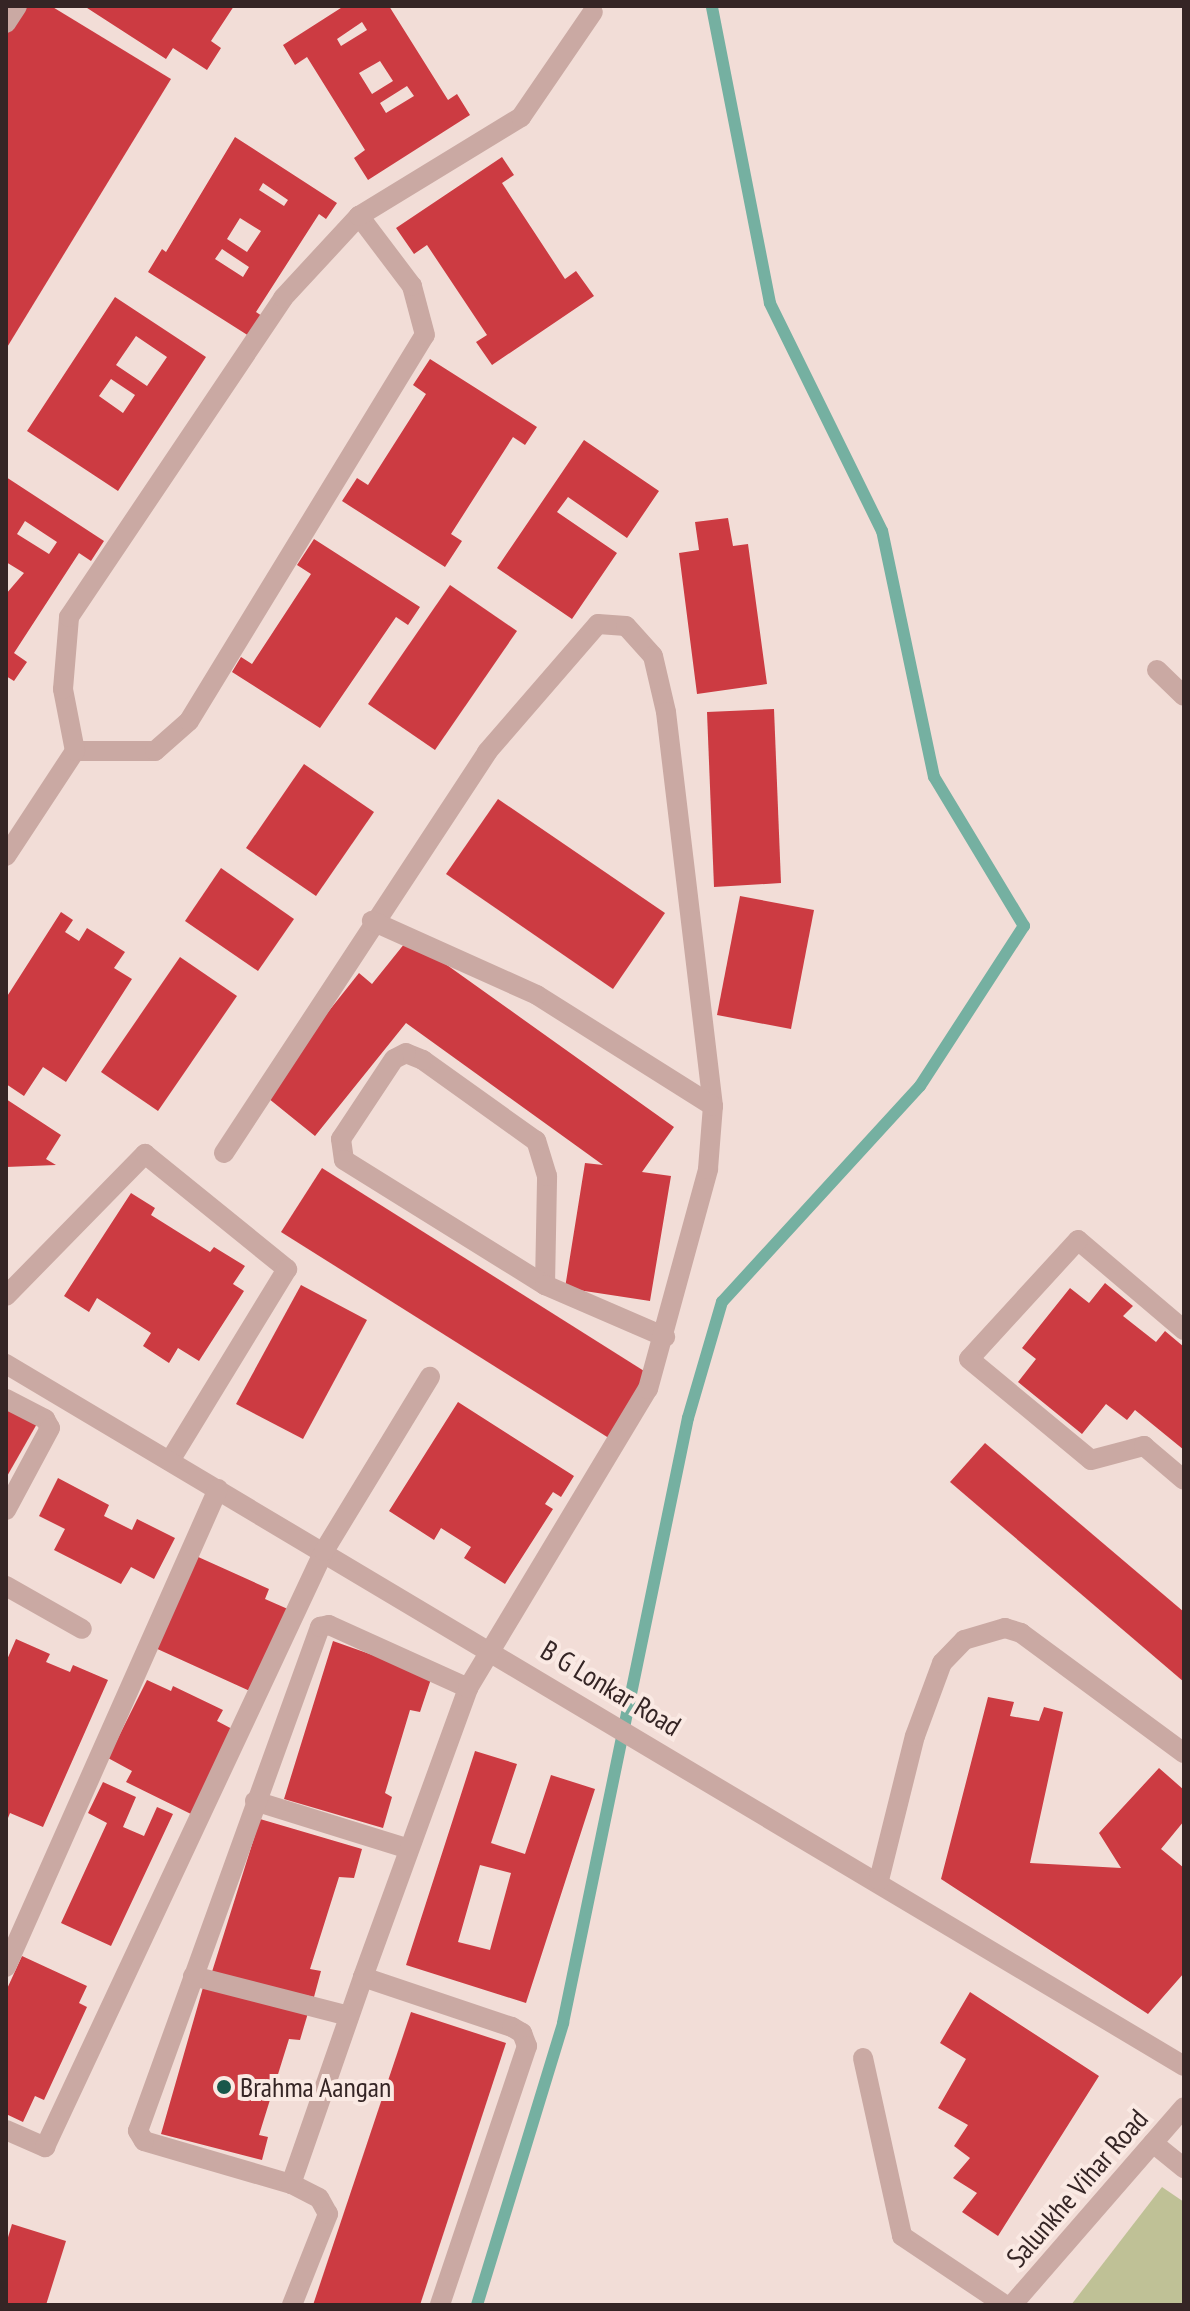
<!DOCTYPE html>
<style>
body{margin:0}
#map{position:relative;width:1190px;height:2311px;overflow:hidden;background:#f2ddd7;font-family:"PT Sans Narrow",sans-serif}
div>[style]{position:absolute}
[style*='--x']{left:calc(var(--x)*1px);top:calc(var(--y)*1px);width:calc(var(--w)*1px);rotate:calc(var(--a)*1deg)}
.green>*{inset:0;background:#bfc196}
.stream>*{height:12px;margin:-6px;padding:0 6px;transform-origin:6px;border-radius:6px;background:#75b0a1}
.building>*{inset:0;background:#cc3b42}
.minor>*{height:20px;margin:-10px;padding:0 10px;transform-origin:10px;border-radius:10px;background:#caa9a3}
.dots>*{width:22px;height:22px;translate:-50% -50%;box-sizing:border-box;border:4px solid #fae9e3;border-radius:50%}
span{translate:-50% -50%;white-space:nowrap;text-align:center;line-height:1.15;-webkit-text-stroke:8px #fae9e3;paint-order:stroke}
.street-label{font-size:28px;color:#352525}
.poi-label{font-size:28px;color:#352525}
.left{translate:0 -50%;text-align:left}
.frame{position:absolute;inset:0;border:8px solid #352525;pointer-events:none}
</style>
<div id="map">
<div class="green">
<div style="clip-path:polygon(1162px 2187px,1184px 2202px,1184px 2305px,1071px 2305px)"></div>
</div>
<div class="stream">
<div style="--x:477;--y:2305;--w:295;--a:-73"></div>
<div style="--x:563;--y:2023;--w:618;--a:-78.33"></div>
<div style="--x:688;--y:1418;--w:121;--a:-73.7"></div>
<div style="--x:722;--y:1302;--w:293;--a:-47.5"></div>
<div style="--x:920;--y:1086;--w:191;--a:-57"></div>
<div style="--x:1024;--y:926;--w:174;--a:-121.1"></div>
<div style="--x:934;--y:777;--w:251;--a:-101.9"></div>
<div style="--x:882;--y:531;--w:254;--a:-116.2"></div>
<div style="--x:770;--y:303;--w:303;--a:-101.1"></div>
</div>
<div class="building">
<div style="clip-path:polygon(22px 6px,51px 6px,171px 79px,6px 349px,6px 32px)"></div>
<div style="clip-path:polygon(84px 6px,234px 6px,211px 41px,221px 48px,207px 70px,173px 48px,166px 59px)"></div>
<div style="clip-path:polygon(evenodd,344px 6px,389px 6px,448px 100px,457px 94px,470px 115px,368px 180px,354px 158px,365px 150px,307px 57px,295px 65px,283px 45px,344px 6px,362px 22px,367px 30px,341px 46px,337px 39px,362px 22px,344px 6px,380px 61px,393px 81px,372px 94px,359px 73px,380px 61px,344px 6px,407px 86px,414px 96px,386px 113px,380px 103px,407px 86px)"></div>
<div style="clip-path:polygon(evenodd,235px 137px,337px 203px,326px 219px,319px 214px,256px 312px,262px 316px,249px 336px,148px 272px,162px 249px,166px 252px,235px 137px,263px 183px,288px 200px,284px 206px,259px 190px,263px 183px,235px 137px,240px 218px,261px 231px,247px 252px,227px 239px,240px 218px,235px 137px,222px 249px,249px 267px,243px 277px,215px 259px,222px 249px)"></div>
<div style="clip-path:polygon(502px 157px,514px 175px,502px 183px,565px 279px,576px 271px,594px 296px,492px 365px,476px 342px,487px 335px,427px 245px,414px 254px,396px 228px)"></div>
<div style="clip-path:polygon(evenodd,115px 297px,206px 357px,118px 491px,27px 431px,115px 297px,136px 336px,167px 357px,147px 386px,116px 365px,136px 336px,115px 297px,111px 379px,135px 395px,123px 413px,99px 396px,111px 379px)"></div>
<div style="clip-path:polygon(430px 359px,537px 427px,525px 445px,513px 437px,451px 534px,462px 541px,445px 567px,342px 501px,357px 478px,368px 485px,426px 394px,413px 385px)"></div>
<div style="clip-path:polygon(584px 440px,659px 491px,627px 538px,568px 497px,557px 512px,617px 553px,572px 619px,497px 568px)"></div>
<div style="clip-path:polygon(evenodd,6px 477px,104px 541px,91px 561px,79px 553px,14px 653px,27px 662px,14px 681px,6px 676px,6px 594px,24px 573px,6px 562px,6px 477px,25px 521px,57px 542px,49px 554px,17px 534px,25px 521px)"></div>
<div style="clip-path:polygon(728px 518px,733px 546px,748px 544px,767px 684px,697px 694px,679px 553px,699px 550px,695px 522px)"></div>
<div style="clip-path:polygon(314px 539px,420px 607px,408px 625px,396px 617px,320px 728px,232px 672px,241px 657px,252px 664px,311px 574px,297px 565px)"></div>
<div style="clip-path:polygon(450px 585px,517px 631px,435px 750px,368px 704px)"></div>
<div style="clip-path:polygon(774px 709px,781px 883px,714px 887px,707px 712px)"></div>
<div style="clip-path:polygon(304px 764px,374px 812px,316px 896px,246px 848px)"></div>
<div style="clip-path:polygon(498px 799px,665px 913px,613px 989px,446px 874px)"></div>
<div style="clip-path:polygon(221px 868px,294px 919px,258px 971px,185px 921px)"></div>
<div style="clip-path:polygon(740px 896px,814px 910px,791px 1029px,717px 1015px)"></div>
<div style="clip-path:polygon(61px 912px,73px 920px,65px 932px,79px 941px,87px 928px,125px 952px,114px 968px,132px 979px,66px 1082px,43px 1067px,24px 1096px,6px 1084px,6px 998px)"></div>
<div style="clip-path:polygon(409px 938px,674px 1127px,642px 1172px,671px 1176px,650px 1301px,565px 1288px,585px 1163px,603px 1165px,406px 1023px,315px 1136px,263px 1094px,359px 973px,372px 984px)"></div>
<div style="clip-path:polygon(180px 957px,237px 996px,158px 1111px,101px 1072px)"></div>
<div style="clip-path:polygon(6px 1099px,61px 1135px,46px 1159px,56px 1165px,6px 1167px)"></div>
<div style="clip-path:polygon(322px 1168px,652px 1376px,612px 1440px,281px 1232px)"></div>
<div style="clip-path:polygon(131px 1193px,155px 1208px,151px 1215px,210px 1252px,214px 1247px,245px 1266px,233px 1284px,244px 1291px,199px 1361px,178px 1348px,169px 1363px,143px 1346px,151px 1333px,97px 1298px,89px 1312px,64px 1296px)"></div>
<div style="clip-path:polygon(1105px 1283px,1133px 1306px,1123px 1316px,1156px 1342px,1165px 1331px,1184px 1347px,1184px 1450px,1135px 1410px,1127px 1420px,1106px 1404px,1082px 1434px,1018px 1382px,1036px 1359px,1022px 1348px,1070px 1288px,1089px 1303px)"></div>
<div style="clip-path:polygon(301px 1285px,367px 1320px,303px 1439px,236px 1404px)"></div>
<div style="clip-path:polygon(458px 1402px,574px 1476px,561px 1497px,553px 1492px,545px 1504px,553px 1509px,505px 1584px,464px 1558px,471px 1547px,441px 1528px,434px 1540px,389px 1511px)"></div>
<div style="clip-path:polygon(6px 1405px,38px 1422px,6px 1478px)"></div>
<div style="clip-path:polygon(985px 1443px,1184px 1612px,1184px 1682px,950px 1482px)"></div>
<div style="clip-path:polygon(58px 1478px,109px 1505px,104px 1516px,132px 1530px,137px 1519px,175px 1538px,154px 1579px,131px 1567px,121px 1584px,54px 1550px,65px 1529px,39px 1516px)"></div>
<div style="clip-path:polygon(196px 1556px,269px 1589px,265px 1599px,290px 1610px,252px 1692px,153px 1647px)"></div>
<div style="clip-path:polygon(16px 1639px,50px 1654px,46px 1662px,70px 1672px,73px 1665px,108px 1680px,43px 1827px,10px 1813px,6px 1823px,6px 1662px)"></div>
<div style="clip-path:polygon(333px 1641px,432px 1676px,420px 1712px,410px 1710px,385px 1793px,392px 1797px,383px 1828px,284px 1799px)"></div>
<div style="clip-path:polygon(147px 1680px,171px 1691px,173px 1686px,223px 1710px,217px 1721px,236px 1731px,193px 1815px,126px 1782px,132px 1771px,108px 1758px)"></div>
<div style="clip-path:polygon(988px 1697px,1014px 1702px,1010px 1716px,1039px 1721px,1044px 1707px,1063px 1712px,1030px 1863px,1121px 1868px,1099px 1833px,1159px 1768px,1184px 1790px,1184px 1821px,1161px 1849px,1184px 1868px,1184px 1973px,1148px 2014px,941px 1879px)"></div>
<div style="clip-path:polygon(evenodd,475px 1751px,517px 1764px,491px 1843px,525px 1854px,551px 1775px,595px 1789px,526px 2003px,406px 1965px,475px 1751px,480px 1865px,511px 1873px,490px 1950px,458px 1942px,480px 1865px)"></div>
<div style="clip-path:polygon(103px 1782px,136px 1797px,123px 1827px,144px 1836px,157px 1807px,173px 1814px,111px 1946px,61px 1923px,107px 1823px,88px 1813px)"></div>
<div style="clip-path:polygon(260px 1819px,362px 1849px,354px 1878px,339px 1877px,310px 1969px,321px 1971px,314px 1997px,211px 1975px)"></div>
<div style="clip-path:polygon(22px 1956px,87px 1986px,79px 2003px,87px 2007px,44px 2100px,35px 2096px,23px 2122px,6px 2114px,6px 1991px)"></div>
<div style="clip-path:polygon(204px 1984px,308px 2013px,300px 2040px,289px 2039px,259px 2135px,268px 2137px,262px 2160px,161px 2134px)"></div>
<div style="clip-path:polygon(970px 1992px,1099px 2076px,998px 2236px,962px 2212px,977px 2193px,953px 2178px,970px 2158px,954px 2146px,968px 2125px,938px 2108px,966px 2059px,940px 2043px)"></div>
<div style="clip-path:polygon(411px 2012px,506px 2043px,420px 2305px,313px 2305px)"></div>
<div style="clip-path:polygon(12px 2224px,66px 2241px,46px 2305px,6px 2305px,6px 2244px)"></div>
</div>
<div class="minor">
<div style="--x:6;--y:23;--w:20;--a:-57"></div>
<div style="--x:1157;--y:670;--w:37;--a:44"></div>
<div style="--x:75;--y:751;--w:80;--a:0"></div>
<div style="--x:155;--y:751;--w:45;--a:-41.4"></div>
<div style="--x:189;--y:721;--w:452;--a:-58.6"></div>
<div style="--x:425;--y:335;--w:51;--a:-104.9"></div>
<div style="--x:412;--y:286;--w:88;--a:-127.1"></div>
<div style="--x:6;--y:856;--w:126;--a:-56.7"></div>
<div style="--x:75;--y:751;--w:63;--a:-101"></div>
<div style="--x:63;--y:689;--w:72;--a:-85.2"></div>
<div style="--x:69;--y:617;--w:384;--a:-56.1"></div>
<div style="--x:283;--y:298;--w:112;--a:-47.2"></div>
<div style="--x:359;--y:216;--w:190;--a:-31.4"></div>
<div style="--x:521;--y:117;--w:127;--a:-55.6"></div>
<div style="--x:224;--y:1153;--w:480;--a:-56.7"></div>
<div style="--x:487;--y:752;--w:169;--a:-49.1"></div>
<div style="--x:598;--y:624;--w:28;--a:4"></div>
<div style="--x:626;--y:626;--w:40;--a:48"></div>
<div style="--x:653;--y:656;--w:57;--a:76.9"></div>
<div style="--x:666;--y:712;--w:397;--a:83.2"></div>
<div style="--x:545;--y:1285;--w:109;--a:-88.9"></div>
<div style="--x:547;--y:1176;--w:37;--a:-107"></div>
<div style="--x:536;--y:1141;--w:139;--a:-144.4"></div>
<div style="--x:423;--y:1060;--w:18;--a:-158"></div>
<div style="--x:406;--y:1053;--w:13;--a:153"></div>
<div style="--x:394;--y:1059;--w:96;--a:123.5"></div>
<div style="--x:341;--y:1139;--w:21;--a:82"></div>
<div style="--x:344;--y:1160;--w:237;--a:31.9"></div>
<div style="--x:545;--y:1285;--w:131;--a:23.4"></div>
<div style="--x:6;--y:1296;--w:199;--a:-45.6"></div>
<div style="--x:145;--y:1154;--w:183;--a:39"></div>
<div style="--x:287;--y:1269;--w:225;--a:121.4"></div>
<div style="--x:1184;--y:1330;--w:139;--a:-139.7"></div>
<div style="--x:1078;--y:1240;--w:161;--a:132.5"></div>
<div style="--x:969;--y:1359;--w:158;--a:39.6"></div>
<div style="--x:1091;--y:1460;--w:55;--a:-14.8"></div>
<div style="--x:1144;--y:1446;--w:52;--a:40.4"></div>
<div style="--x:6;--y:1364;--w:1371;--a:30.79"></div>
<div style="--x:6;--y:1399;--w:44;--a:27.1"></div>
<div style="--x:45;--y:1419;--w:10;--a:61"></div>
<div style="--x:50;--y:1428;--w:93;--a:118.2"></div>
<div style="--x:6;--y:1586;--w:87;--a:29.5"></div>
<div style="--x:255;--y:1801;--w:161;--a:17.3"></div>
<div style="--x:879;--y:1880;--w:148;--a:-76"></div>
<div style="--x:915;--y:1736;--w:78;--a:-69.7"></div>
<div style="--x:942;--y:1663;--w:32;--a:-46"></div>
<div style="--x:964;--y:1640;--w:43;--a:-16.3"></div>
<div style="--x:1005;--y:1628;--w:17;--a:17"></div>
<div style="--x:1021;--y:1633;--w:202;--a:36.4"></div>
<div style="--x:6;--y:1967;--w:523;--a:-66.08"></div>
<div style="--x:193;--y:1976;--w:161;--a:14.4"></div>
<div style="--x:363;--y:1977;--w:157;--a:18.6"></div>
<div style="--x:512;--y:2027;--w:12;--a:31"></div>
<div style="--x:522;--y:2033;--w:14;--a:69"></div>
<div style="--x:527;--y:2046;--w:273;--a:108.6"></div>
<div style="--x:863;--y:2058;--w:182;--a:77.6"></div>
<div style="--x:902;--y:2236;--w:124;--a:33.8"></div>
<div style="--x:6;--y:2130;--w:43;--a:23.6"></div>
<div style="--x:45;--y:2147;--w:658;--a:-64.91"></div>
<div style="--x:324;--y:1551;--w:204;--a:-58.7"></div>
<div style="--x:1153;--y:2143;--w:40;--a:39"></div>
<div style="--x:291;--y:2184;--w:153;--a:-163.7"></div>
<div style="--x:144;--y:2141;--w:12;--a:-121"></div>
<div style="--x:138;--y:2131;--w:536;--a:-70.14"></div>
<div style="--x:320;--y:1627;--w:9;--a:-13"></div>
<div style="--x:329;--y:1625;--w:153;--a:24.4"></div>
<div style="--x:292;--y:2305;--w:98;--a:-68.4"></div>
<div style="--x:328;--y:2214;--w:18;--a:-119"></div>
<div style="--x:319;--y:2198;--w:31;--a:-153"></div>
<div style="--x:291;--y:2184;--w:219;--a:-70.8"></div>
<div style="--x:363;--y:1977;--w:307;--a:-70"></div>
<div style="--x:468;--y:1688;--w:349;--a:-59"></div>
<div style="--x:648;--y:1389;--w:228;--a:-74.7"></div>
<div style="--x:708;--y:1169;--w:63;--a:-85.5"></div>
<div style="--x:713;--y:1106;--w:208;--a:-147.8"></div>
<div style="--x:537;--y:995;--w:181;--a:-155.8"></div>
<div style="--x:1012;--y:2305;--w:262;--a:-49"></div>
</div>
<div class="dots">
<div style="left:224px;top:2087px;background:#19574a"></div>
</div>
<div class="street-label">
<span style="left:611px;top:1688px;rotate:31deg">B G Lonkar Road</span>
<span style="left:1077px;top:2188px;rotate:-49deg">Salunkhe Vihar Road</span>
</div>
<div class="poi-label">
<span class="left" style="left:240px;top:2087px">Brahma Aangan</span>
</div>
<div class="frame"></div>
</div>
